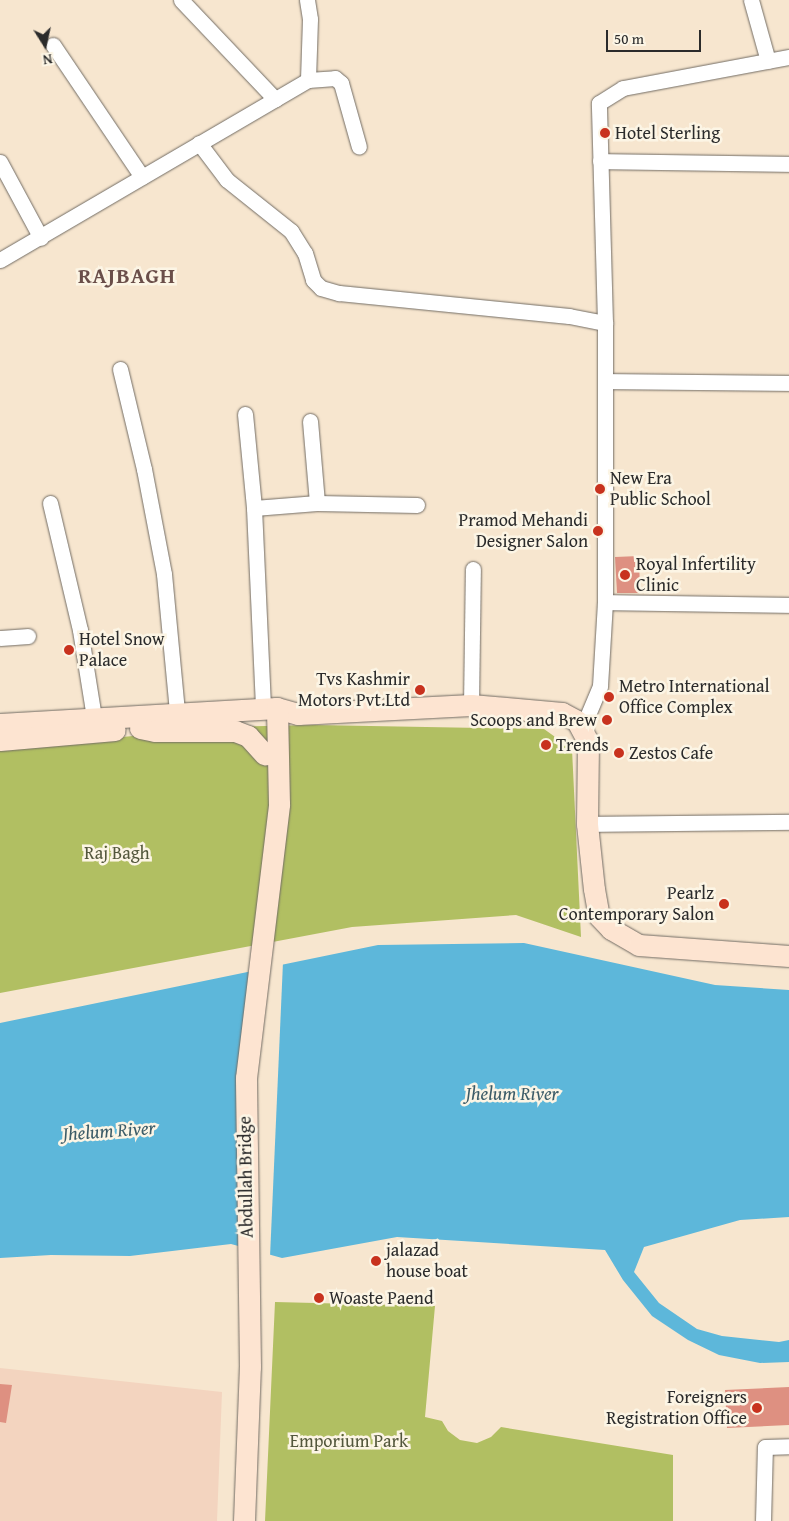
<!DOCTYPE html>
<style>
body{margin:0}
#map{position:relative;width:789px;height:1521px;overflow:hidden;background:#f7e6cf;font-family:"Gentium Book Plus",serif}
div>[style]{position:absolute}
[style*='--x']{left:calc(var(--x)*1px);top:calc(var(--y)*1px);width:calc(var(--w)*1px);rotate:calc(var(--a)*1deg)}
.built>*{inset:0;background:#f3d4bf}
.green>*{inset:0;background:#b1bf62}
.water>*{inset:0;background:#5db7da}
.pier>*{inset:0;background:#f7e6cf}
.building>*{inset:0;background:#de9081}
.roads{filter:drop-shadow(0 0 1px #726c64) drop-shadow(0 0 1px #726c64)}
.minor>*{height:15px;margin:-7.5px;padding:0 7.5px;transform-origin:7.5px;border-radius:7.5px;background:#fff}
.secondary>*{height:21px;margin:-10.5px;padding:0 10.5px;transform-origin:10.5px;border-radius:10.5px;background:#fde4d1}
.dots>*{width:14px;height:14px;translate:-50% -50%;box-sizing:border-box;border:2px solid #fcf5e5;border-radius:50%}
span{translate:-50% -50%;white-space:nowrap;text-align:center;line-height:1.15;-webkit-text-stroke:5px #fcf5e5;paint-order:stroke}
.poi-label{font-size:18px;color:#2b2b2b}
.left{translate:0 -50%;text-align:left}
.right{translate:-100% -50%;text-align:right}
.park-label{font-size:18px;color:#53573c}
.street-label{font-size:18px;color:#2b2b2b}
.water-label{font-size:19px;color:#3c5c68;font-style:italic}
.district-label{font-size:22px;color:#6a4e49;font-weight:700;letter-spacing:1px}
.north{position:absolute;left:20px;top:20px;width:50px;height:50px;-webkit-text-stroke:4px #fcf5e5;paint-order:stroke;rotate:170deg;font-size:14px;font-weight:700;line-height:20px;text-align:center;color:#2b2b2b}
.north::after{content:'';display:block;margin:auto;width:18px;height:22px;background:#2b2b2b;clip-path:polygon(50% 0,100% 100%,50% 72%,0 100%)}
.scale{position:absolute;left:606px;top:30px;width:95px;height:22px;box-sizing:border-box;border:2px solid #2b2b2b;border-top:0;padding-left:6px;font-size:15px;line-height:18px;white-space:nowrap;color:#2b2b2b;-webkit-text-stroke:4px #fcf5e5;paint-order:stroke}
</style>
<div id="map">
<div class="built">
<div style="clip-path:polygon(0 1368px,222px 1392px,217px 1521px,0 1521px)"></div>
</div>
<div class="green">
<div style="clip-path:polygon(314px 725px,544px 729px,572px 749px,581px 937px,516px 915px,352px 927px,0 993px,0 749px,225px 727px)"></div>
<div style="clip-path:polygon(275px 1302px,435px 1306px,425px 1417px,442px 1421px,448px 1431px,460px 1440px,477px 1443px,491px 1437px,501px 1427px,673px 1455px,673px 1521px,265px 1521px)"></div>
</div>
<div class="water">
<div style="clip-path:polygon(524px 943px,715px 985px,789px 990px,789px 1217px,740px 1220px,644px 1247px,634px 1272px,659px 1303px,697px 1329px,722px 1336px,779px 1342px,789px 1340px,789px 1362px,760px 1363px,719px 1355px,688px 1340px,652px 1316px,623px 1280px,605px 1250px,397px 1237px,282px 1258px,231px 1244px,130px 1256px,51px 1255px,0 1258px,0 1023px,378px 945px)"></div>
</div>
<div class="pier">
<div style="clip-path:polygon(283px 962px,270px 1257px,244px 1250px,256px 967px)"></div>
</div>
<div class="building">
<div style="clip-path:polygon(639px 556px,640px 593px,617px 593px,615px 557px)"></div>
<div style="clip-path:polygon(0 1384px,12px 1385px,6px 1423px,0 1422px)"></div>
<div style="clip-path:polygon(789px 1387px,789px 1425px,727px 1428px,725px 1390px)"></div>
</div>
<div class="roads">
<div class="minor">
<div style="--x:181;--y:0;--w:137;--a:46.5"></div>
<div style="--x:307;--y:0;--w:19;--a:81"></div>
<div style="--x:310;--y:19;--w:61;--a:91.9"></div>
<div style="--x:751;--y:0;--w:63;--a:74.4"></div>
<div style="--x:53;--y:45;--w:159;--a:56"></div>
<div style="--x:199;--y:143;--w:46;--a:52.9"></div>
<div style="--x:227;--y:180;--w:82;--a:38.6"></div>
<div style="--x:291;--y:231;--w:26;--a:58"></div>
<div style="--x:305;--y:253;--w:28;--a:73"></div>
<div style="--x:313;--y:280;--w:11;--a:45"></div>
<div style="--x:321;--y:288;--w:19;--a:16"></div>
<div style="--x:339;--y:293;--w:231;--a:5.7"></div>
<div style="--x:569;--y:316;--w:37;--a:11"></div>
<div style="--x:600;--y:161;--w:189;--a:0.9"></div>
<div style="--x:0;--y:162;--w:86;--a:61.7"></div>
<div style="--x:0;--y:260;--w:357;--a:-30.3"></div>
<div style="--x:308;--y:80;--w:27;--a:-4"></div>
<div style="--x:335;--y:78;--w:8;--a:40"></div>
<div style="--x:341;--y:83;--w:66;--a:74.3"></div>
<div style="--x:120;--y:369;--w:103;--a:76.5"></div>
<div style="--x:144;--y:469;--w:107;--a:79.2"></div>
<div style="--x:164;--y:574;--w:138;--a:84.6"></div>
<div style="--x:606;--y:381;--w:183;--a:0.6"></div>
<div style="--x:245;--y:414;--w:94;--a:84.5"></div>
<div style="--x:254;--y:508;--w:200;--a:87.4"></div>
<div style="--x:310;--y:421;--w:82;--a:85.1"></div>
<div style="--x:50;--y:503;--w:130;--a:76.7"></div>
<div style="--x:80;--y:630;--w:88;--a:80.9"></div>
<div style="--x:254;--y:508;--w:63;--a:-4.5"></div>
<div style="--x:317;--y:503;--w:100;--a:1.1"></div>
<div style="--x:605;--y:602;--w:184;--a:0.9"></div>
<div style="--x:0;--y:638;--w:28;--a:-4"></div>
<div style="--x:471;--y:705;--w:136;--a:-89.2"></div>
<div style="--x:582;--y:729;--w:47;--a:-67.3"></div>
<div style="--x:600;--y:686;--w:84;--a:-86.6"></div>
<div style="--x:605;--y:602;--w:279;--a:-90"></div>
<div style="--x:605;--y:323;--w:220;--a:-91.6"></div>
<div style="--x:599;--y:103;--w:28;--a:-32"></div>
<div style="--x:623;--y:88;--w:169;--a:-10.6"></div>
<div style="--x:587;--y:824;--w:202;--a:-0.6"></div>
<div style="--x:763;--y:1521;--w:74;--a:-88.5"></div>
<div style="--x:765;--y:1447;--w:24;--a:-2"></div>
</div>
<div class="secondary">
<div style="--x:0;--y:724;--w:277;--a:-3.3"></div>
<div style="--x:277;--y:708;--w:22;--a:16"></div>
<div style="--x:298;--y:714;--w:173;--a:-3"></div>
<div style="--x:471;--y:705;--w:91;--a:5"></div>
<div style="--x:562;--y:713;--w:17;--a:28"></div>
<div style="--x:577;--y:721;--w:24;--a:62"></div>
<div style="--x:588;--y:742;--w:82;--a:90.7"></div>
<div style="--x:587;--y:824;--w:65;--a:83.9"></div>
<div style="--x:594;--y:889;--w:27;--a:80"></div>
<div style="--x:599;--y:916;--w:18;--a:47"></div>
<div style="--x:611;--y:929;--w:32;--a:30"></div>
<div style="--x:639;--y:945;--w:150;--a:4.2"></div>
<div style="--x:140;--y:728;--w:15;--a:11"></div>
<div style="--x:155;--y:731;--w:80;--a:0"></div>
<div style="--x:235;--y:731;--w:14;--a:21"></div>
<div style="--x:248;--y:736;--w:25;--a:48"></div>
<div style="--x:0;--y:740;--w:115;--a:-5"></div>
<div style="--x:244;--y:1521;--w:154;--a:-87.8"></div>
<div style="--x:250;--y:1367;--w:289;--a:-90.8"></div>
<div style="--x:246;--y:1078;--w:276;--a:-83.1"></div>
<div style="--x:279;--y:804;--w:96;--a:-91.2"></div>
</div>
</div>
<div class="dots">
<div style="left:605px;top:133px;background:#c8321e"></div>
<div style="left:600px;top:489px;background:#c8321e"></div>
<div style="left:598px;top:531px;background:#c8321e"></div>
<div style="left:625px;top:575px;background:#c8321e"></div>
<div style="left:69px;top:650px;background:#c8321e"></div>
<div style="left:420px;top:690px;background:#c8321e"></div>
<div style="left:609px;top:697px;background:#c8321e"></div>
<div style="left:607px;top:720px;background:#c8321e"></div>
<div style="left:546px;top:745px;background:#c8321e"></div>
<div style="left:619px;top:753px;background:#c8321e"></div>
<div style="left:724px;top:904px;background:#c8321e"></div>
<div style="left:376px;top:1261px;background:#c8321e"></div>
<div style="left:319px;top:1298px;background:#c8321e"></div>
<div style="left:757px;top:1408px;background:#c8321e"></div>
</div>
<div class="poi-label">
<span class="left" style="left:615px;top:133px">Hotel Sterling</span>
<span class="left" style="left:610px;top:489px">New Era<br>Public School</span>
<span class="right" style="left:588px;top:531px">Pramod Mehandi<br>Designer Salon</span>
<span class="left" style="left:636px;top:575px">Royal Infertility<br>Clinic</span>
<span class="left" style="left:79px;top:650px">Hotel Snow<br>Palace</span>
<span class="right" style="left:410px;top:690px">Tvs Kashmir<br>Motors Pvt.Ltd</span>
<span class="left" style="left:619px;top:697px">Metro International<br>Office Complex</span>
<span class="right" style="left:597px;top:720px">Scoops and Brew</span>
<span class="left" style="left:556px;top:745px">Trends</span>
<span class="left" style="left:629px;top:753px">Zestos Cafe</span>
<span class="right" style="left:714px;top:904px">Pearlz<br>Contemporary Salon</span>
<span class="left" style="left:386px;top:1261px">jalazad<br>house boat</span>
<span class="left" style="left:329px;top:1298px">Woaste Paend</span>
<span class="right" style="left:747px;top:1408px">Foreigners<br>Registration Office</span>
</div>
<div class="park-label">
<span style="left:117px;top:853px">Raj Bagh</span>
<span style="left:349px;top:1441px">Emporium Park</span>
</div>
<div class="street-label">
<span style="left:246px;top:1177px;rotate:-91deg">Abdullah Bridge</span>
</div>
<div class="water-label">
<span style="left:512px;top:1094px">Jhelum River</span>
<span style="left:109px;top:1131px;rotate:-4deg">Jhelum River</span>
</div>
<div class="district-label">
<span style="left:127px;top:276px">RAJBAGH</span>
</div>
<div class="north">N</div>
<div class="scale">50 m</div>
</div>
